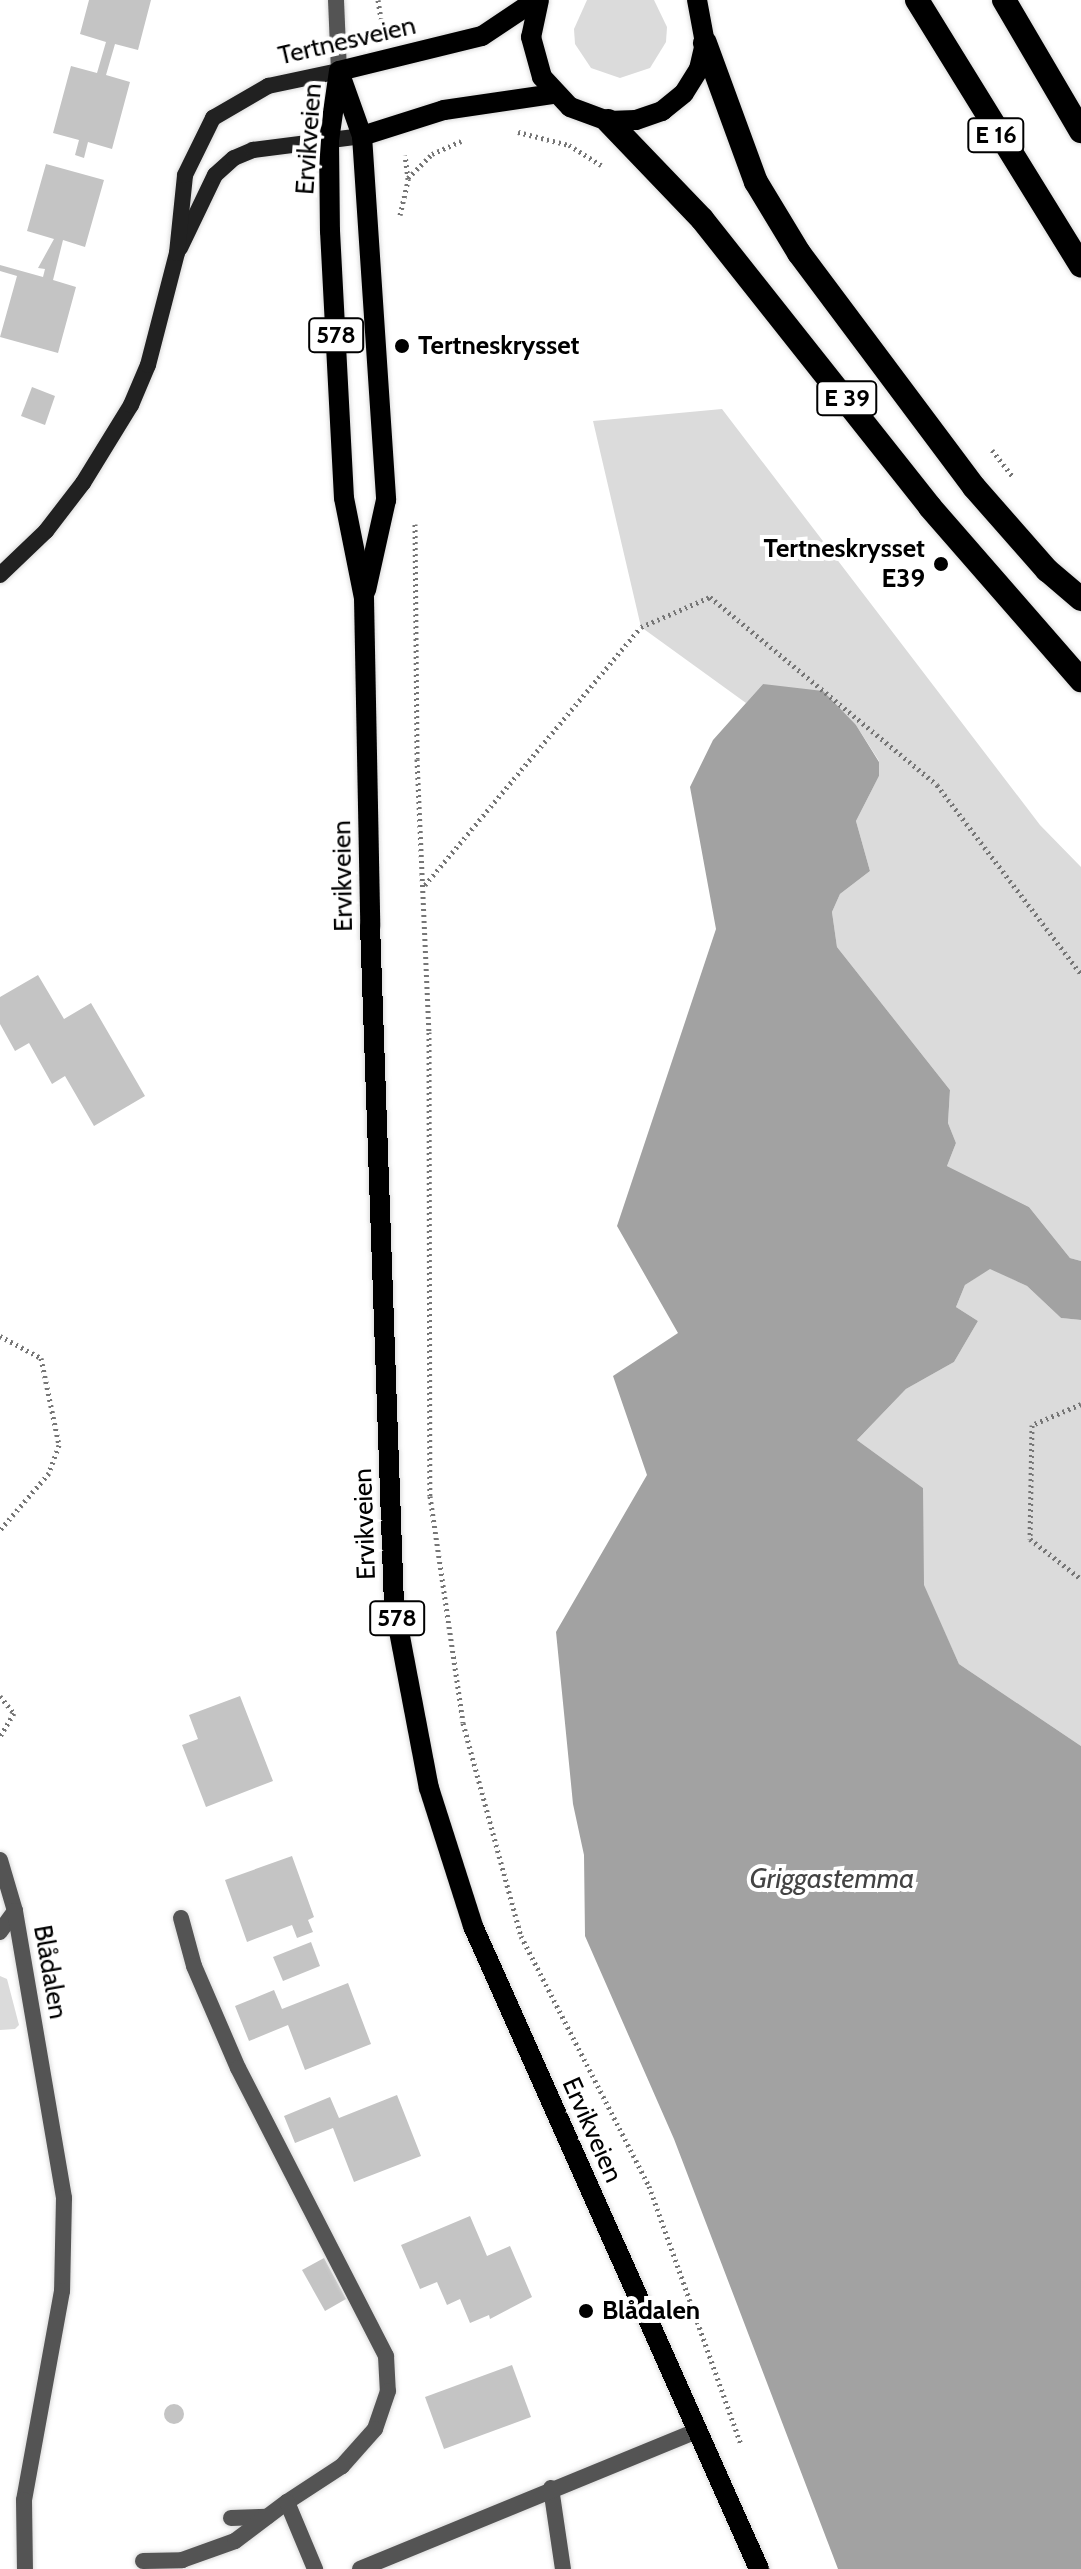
<!DOCTYPE html>
<meta charset="utf-8">
<style>
body{margin:0}
#map{position:relative;width:1081px;height:2569px;overflow:hidden;background:#fff;font-family:Cabin,sans-serif}
div>[style]{position:absolute}
[style*='--x']{left:calc(var(--x)*1px);top:calc(var(--y)*1px);width:calc(var(--w)*1px);rotate:calc(var(--a)*1deg)}
.green>*{inset:0;background:#dbdbdb}
.water>*{inset:0;background:#a2a2a2}
.building>*{inset:0;background:#c4c4c4}
.round{border-radius:50%}
.path>*{height:5px;margin-top:-2.5px;transform-origin:0;background:repeating-linear-gradient(90deg,#767676 0 2px,transparent 0 6px)}
.roads{filter:drop-shadow(0 0 2px #dbdbdb) drop-shadow(0 0 2px #dbdbdb)}
.lane>*{height:16px;margin:-8px;padding:0 8px;transform-origin:8px;border-radius:8px;background:#545454}
.street>*{height:16px;margin:-8px;padding:0 8px;transform-origin:8px;border-radius:8px;background:#545454}
.secondary>*{height:16px;margin:-8px;padding:0 8px;transform-origin:8px;border-radius:8px;background:#212121}
.primary>*{height:20px;margin:-10px;padding:0 10px;transform-origin:10px;border-radius:10px;background:#000}
.highway>*{height:24px;margin:-12px;padding:0 12px;transform-origin:12px;border-radius:12px;background:#000}
.dots>*{width:22px;height:22px;translate:-50% -50%;box-sizing:border-box;border:4px solid #fff;border-radius:50%}
span{translate:-50% -50%;white-space:nowrap;text-align:center;line-height:1.15;-webkit-text-stroke:8px #fff;paint-order:stroke}
.shield-label span{padding:2px 6px;background:#fff;border:2px solid;border-radius:6px;-webkit-text-stroke-width:0}
.shield-label{font-size:24px;color:#000;font-weight:700}
.street-label{font-size:26px;color:#000}
.poi-label{font-size:26px;color:#000;font-weight:700}
.left{translate:0 -50%;text-align:left}
.right{translate:-100% -50%;text-align:right}
.water-label{font-size:28px;color:#434343;font-style:italic}
</style>
<div id="map">
<div class="green">
<div style="clip-path:polygon(587px 0,654px 0,667px 27px,666px 42px,650px 68px,620px 78px,591px 68px,575px 44px,574px 29px)"></div>
<div style="clip-path:polygon(722px 409px,1040px 825px,1081px 867px,1081px 1261px,1070px 1258px,1029px 1207px,947px 1166px,956px 1143px,948px 1123px,950px 1090px,837px 947px,832px 912px,840px 894px,870px 871px,856px 821px,879px 776px,879px 761px,856px 725px,763px 684px,746px 703px,641px 627px,593px 421px)"></div>
<div style="clip-path:polygon(990px 1268px,1027px 1286px,1061px 1318px,1081px 1320px,1081px 1746px,959px 1664px,923px 1585px,923px 1488px,857px 1440px,906px 1389px,954px 1362px,978px 1321px,956px 1307px,965px 1285px)"></div>
<div style="clip-path:polygon(0 1976px,7px 1979px,19px 2025px,15px 2029px,0 2030px)"></div>
</div>
<div class="water">
<div style="clip-path:polygon(763px 684px,823px 691px,856px 725px,879px 762px,879px 776px,856px 821px,870px 871px,840px 894px,832px 912px,837px 947px,950px 1090px,948px 1123px,956px 1143px,947px 1166px,1029px 1207px,1070px 1258px,1081px 1261px,1081px 1320px,1061px 1318px,1027px 1286px,990px 1269px,965px 1285px,956px 1307px,978px 1321px,954px 1362px,906px 1389px,857px 1440px,923px 1488px,924px 1585px,959px 1664px,1081px 1746px,1081px 2569px,838px 2569px,674px 2139px,585px 1936px,584px 1855px,573px 1804px,556px 1632px,647px 1475px,613px 1376px,678px 1333px,617px 1226px,716px 929px,690px 787px,713px 740px)"></div>
</div>
<div class="building">
<div style="clip-path:polygon(89px 0,151px 0,138px 50px,115px 44px,106px 75px,130px 82px,112px 149px,88px 142px,84px 158px,75px 155px,79px 140px,53px 133px,71px 66px,97px 73px,106px 42px,80px 34px)"></div>
<div style="clip-path:polygon(46px 164px,104px 180px,85px 247px,63px 240px,53px 280px,76px 287px,58px 353px,0 337px,17px 276px,0 271px,0 265px,43px 277px,45px 269px,38px 268px,54px 239px,27px 231px)"></div>
<div style="clip-path:polygon(32px 387px,55px 396px,45px 425px,21px 416px)"></div>
<div style="clip-path:polygon(38px 975px,64px 1019px,91px 1003px,145px 1096px,94px 1126px,65px 1076px,52px 1084px,29px 1043px,15px 1051px,0 1024px,0 997px)"></div>
<div style="clip-path:polygon(240px 1696px,273px 1781px,206px 1807px,182px 1745px,198px 1739px,189px 1715px)"></div>
<div style="clip-path:polygon(292px 1856px,314px 1917px,308px 1920px,313px 1932px,297px 1938px,292px 1925px,247px 1942px,225px 1880px)"></div>
<div style="clip-path:polygon(311px 1942px,320px 1966px,283px 1981px,273px 1957px)"></div>
<div style="clip-path:polygon(348px 1983px,371px 2044px,305px 2070px,288px 2025px,249px 2041px,235px 2006px,274px 1990px,282px 2009px)"></div>
<div style="clip-path:polygon(397px 2095px,421px 2156px,354px 2182px,333px 2128px,295px 2143px,284px 2116px,330px 2097px,339px 2118px)"></div>
<div style="clip-path:polygon(470px 2216px,487px 2256px,510px 2246px,532px 2297px,490px 2319px,489px 2315px,470px 2323px,460px 2299px,447px 2305px,437px 2282px,420px 2289px,401px 2245px)"></div>
<div style="clip-path:polygon(324px 2258px,346px 2299px,325px 2311px,302px 2270px)"></div>
<div style="clip-path:polygon(512px 2365px,531px 2417px,444px 2449px,425px 2397px)"></div>
<div class="round" style="left:164px;top:2404px;width:20px;height:20px"></div>
</div>
<div class="path">
<div style="--x:378;--y:0;--w:31;--a:81"></div>
<div style="--x:518;--y:132;--w:53;--a:14.3"></div>
<div style="--x:569;--y:145;--w:38;--a:32"></div>
<div style="--x:408;--y:178;--w:34;--a:-45"></div>
<div style="--x:432;--y:154;--w:32;--a:-24"></div>
<div style="--x:400;--y:215;--w:37;--a:-77"></div>
<div style="--x:408;--y:179;--w:24;--a:-97"></div>
<div style="--x:992;--y:450;--w:34;--a:52"></div>
<div style="--x:415;--y:524;--w:235;--a:89.5"></div>
<div style="--x:417;--y:759;--w:273;--a:87.5"></div>
<div style="--x:429;--y:1032;--w:464;--a:89.9"></div>
<div style="--x:430;--y:1496;--w:229;--a:81.7"></div>
<div style="--x:463;--y:1723;--w:221;--a:74.8"></div>
<div style="--x:521;--y:1936;--w:281;--a:62.9"></div>
<div style="--x:649;--y:2186;--w:275;--a:70.4"></div>
<div style="--x:425;--y:885;--w:336;--a:-50.1"></div>
<div style="--x:641;--y:627;--w:75;--a:-23.5"></div>
<div style="--x:710;--y:597;--w:295;--a:39.6"></div>
<div style="--x:937;--y:785;--w:238;--a:52.7"></div>
<div style="--x:0;--y:1336;--w:47;--a:28.2"></div>
<div style="--x:41;--y:1358;--w:89;--a:78.3"></div>
<div style="--x:59;--y:1445;--w:30;--a:110"></div>
<div style="--x:49;--y:1473;--w:75;--a:130.7"></div>
<div style="--x:1081;--y:1404;--w:53;--a:156.8"></div>
<div style="--x:1032;--y:1425;--w:114;--a:91"></div>
<div style="--x:1030;--y:1539;--w:65;--a:38.1"></div>
<div style="--x:0;--y:1696;--w:22;--a:51"></div>
<div style="--x:14;--y:1713;--w:27;--a:121"></div>
</div>
<div class="roads">
<div class="lane">
<div style="--x:336;--y:0;--w:71;--a:87.6"></div>
<div style="--x:0;--y:1860;--w:53;--a:73.6"></div>
<div style="--x:15;--y:1911;--w:26;--a:126"></div>
<div style="--x:231;--y:2518;--w:36;--a:-2"></div>
<div style="--x:143;--y:2561;--w:39;--a:-1"></div>
<div style="--x:182;--y:2560;--w:56;--a:-19.7"></div>
<div style="--x:235;--y:2541;--w:65;--a:-36.9"></div>
</div>
<div class="street">
<div style="--x:15;--y:1911;--w:291;--a:80.3"></div>
<div style="--x:64;--y:2198;--w:93;--a:91.2"></div>
<div style="--x:62;--y:2291;--w:212;--a:100.3"></div>
<div style="--x:24;--y:2500;--w:69;--a:89.2"></div>
<div style="--x:181;--y:1918;--w:50;--a:74.8"></div>
<div style="--x:194;--y:1966;--w:111;--a:66.7"></div>
<div style="--x:238;--y:2068;--w:324;--a:62.8"></div>
<div style="--x:386;--y:2356;--w:35;--a:87"></div>
<div style="--x:388;--y:2391;--w:40;--a:108.9"></div>
<div style="--x:375;--y:2429;--w:50;--a:131.7"></div>
<div style="--x:342;--y:2466;--w:66;--a:146.8"></div>
<div style="--x:287;--y:2502;--w:73;--a:67.3"></div>
<div style="--x:551;--y:2488;--w:82;--a:81.6"></div>
<div style="--x:360;--y:2569;--w:363;--a:-22.3"></div>
</div>
<div class="secondary">
<div style="--x:180;--y:248;--w:81;--a:-64.4"></div>
<div style="--x:215;--y:175;--w:25;--a:-42"></div>
<div style="--x:234;--y:158;--w:21;--a:-23"></div>
<div style="--x:253;--y:150;--w:110;--a:-7.3"></div>
<div style="--x:0;--y:575;--w:64;--a:-43.7"></div>
<div style="--x:46;--y:531;--w:61;--a:-52.4"></div>
<div style="--x:83;--y:483;--w:92;--a:-58.4"></div>
<div style="--x:131;--y:405;--w:43;--a:-67"></div>
<div style="--x:148;--y:365;--w:116;--a:-75.5"></div>
<div style="--x:177;--y:253;--w:78;--a:-84.1"></div>
<div style="--x:185;--y:175;--w:64;--a:-63.8"></div>
<div style="--x:213;--y:118;--w:64;--a:-30.2"></div>
<div style="--x:268;--y:86;--w:73;--a:-11.9"></div>
</div>
<div class="primary">
<div style="--x:539;--y:0;--w:38;--a:102"></div>
<div style="--x:531;--y:37;--w:41;--a:74.6"></div>
<div style="--x:542;--y:77;--w:41;--a:47"></div>
<div style="--x:570;--y:107;--w:40;--a:20.2"></div>
<div style="--x:608;--y:121;--w:28;--a:-2"></div>
<div style="--x:636;--y:120;--w:28;--a:-19"></div>
<div style="--x:662;--y:111;--w:28;--a:-39"></div>
<div style="--x:684;--y:93;--w:28;--a:-58"></div>
<div style="--x:699;--y:69;--w:27;--a:-77"></div>
<div style="--x:705;--y:43;--w:44;--a:-100.5"></div>
<div style="--x:339;--y:71;--w:70;--a:98.2"></div>
<div style="--x:329;--y:140;--w:91;--a:89.4"></div>
<div style="--x:330;--y:231;--w:267;--a:87"></div>
<div style="--x:344;--y:498;--w:102;--a:78.7"></div>
<div style="--x:364;--y:598;--w:327;--a:88.9"></div>
<div style="--x:370;--y:925;--w:680;--a:87.98"></div>
<div style="--x:394;--y:1605;--w:186;--a:79.2"></div>
<div style="--x:429;--y:1788;--w:145;--a:72.3"></div>
<div style="--x:473;--y:1926;--w:704;--a:66.02"></div>
<div style="--x:339;--y:71;--w:147;--a:-13.8"></div>
<div style="--x:482;--y:36;--w:65;--a:-33.7"></div>
<div style="--x:341;--y:77;--w:63;--a:70.4"></div>
<div style="--x:362;--y:136;--w:365;--a:86.2"></div>
<div style="--x:386;--y:500;--w:92;--a:102.5"></div>
<div style="--x:362;--y:136;--w:86;--a:-17.6"></div>
<div style="--x:444;--y:110;--w:111;--a:-8.3"></div>
</div>
<div class="highway">
<div style="--x:917;--y:0;--w:312;--a:58.3"></div>
<div style="--x:1004;--y:0;--w:152;--a:59.6"></div>
<div style="--x:705;--y:43;--w:148;--a:69.9"></div>
<div style="--x:756;--y:182;--w:83;--a:58.8"></div>
<div style="--x:799;--y:253;--w:292;--a:53.2"></div>
<div style="--x:974;--y:487;--w:111;--a:48.7"></div>
<div style="--x:1047;--y:570;--w:45;--a:40.5"></div>
<div style="--x:608;--y:121;--w:136;--a:46.2"></div>
<div style="--x:702;--y:219;--w:367;--a:51.6"></div>
<div style="--x:930;--y:507;--w:230;--a:48.9"></div>
</div>
</div>
<div class="dots">
<div style="left:402px;top:346px;background:#000"></div>
<div style="left:941px;top:564px;background:#000"></div>
<div style="left:586px;top:2311px;background:#000"></div>
</div>
<div class="shield-label">
<span style="left:996px;top:135px">E 16</span>
<span style="left:336px;top:335px">578</span>
<span style="left:847px;top:398px">E 39</span>
<span style="left:397px;top:1618px">578</span>
</div>
<div class="street-label">
<span style="left:347px;top:41px;rotate:-13deg">Tertnesveien</span>
<span style="left:309px;top:139px;rotate:-86deg">Ervikveien</span>
<span style="left:343px;top:876px;rotate:-91deg">Ervikveien</span>
<span style="left:365px;top:1524px;rotate:-92deg">Ervikveien</span>
<span style="left:50px;top:1972px;rotate:80deg">Blådalen</span>
<span style="left:592px;top:2130px;rotate:66deg">Ervikveien</span>
</div>
<div class="poi-label">
<span class="left" style="left:418px;top:346px">Tertneskrysset</span>
<span class="right" style="left:925px;top:564px">Tertneskrysset<br>E39</span>
<span class="left" style="left:602px;top:2311px">Blådalen</span>
</div>
<div class="water-label">
<span style="left:832px;top:1878px">Griggastemma</span>
</div>
</div>
